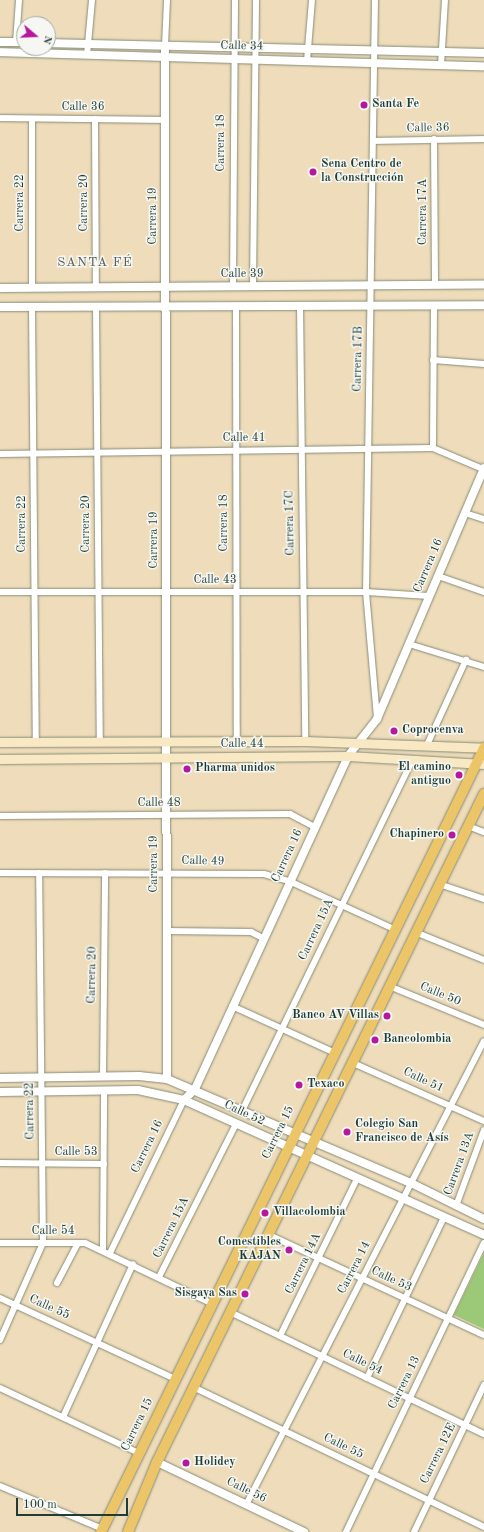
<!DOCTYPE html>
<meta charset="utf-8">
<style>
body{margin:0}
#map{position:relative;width:484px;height:1532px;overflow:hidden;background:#eedcba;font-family:"Old Standard TT",serif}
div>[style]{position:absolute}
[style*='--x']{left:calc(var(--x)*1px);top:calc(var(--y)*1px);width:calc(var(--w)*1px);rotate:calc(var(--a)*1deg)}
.green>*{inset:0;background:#9cc977}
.roads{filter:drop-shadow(0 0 1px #868c77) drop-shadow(0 0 1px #868c77)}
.minor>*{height:6px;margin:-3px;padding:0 3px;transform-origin:3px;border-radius:3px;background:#fff}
.tertiary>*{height:8px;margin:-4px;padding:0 4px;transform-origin:4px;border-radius:4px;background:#fff}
.secondary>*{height:9px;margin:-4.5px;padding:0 4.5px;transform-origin:4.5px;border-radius:4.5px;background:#f8e8c3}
.primary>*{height:10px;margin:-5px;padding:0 5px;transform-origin:5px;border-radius:5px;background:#edc569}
.dots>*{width:11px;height:11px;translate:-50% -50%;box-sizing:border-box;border:2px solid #f6f6f2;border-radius:50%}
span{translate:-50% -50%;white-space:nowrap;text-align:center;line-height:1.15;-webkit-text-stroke:3px #f6f6f2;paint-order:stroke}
.street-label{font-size:12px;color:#1f3d34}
.poi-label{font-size:12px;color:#1f3d34;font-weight:700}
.left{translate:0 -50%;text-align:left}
.right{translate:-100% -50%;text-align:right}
.neighbourhood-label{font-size:13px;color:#5e5e58;letter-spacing:1px}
.north{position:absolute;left:16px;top:16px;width:40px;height:40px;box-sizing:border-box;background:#f6f6f2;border:1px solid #a0aca6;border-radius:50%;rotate:109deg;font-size:11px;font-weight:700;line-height:16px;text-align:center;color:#1f3d34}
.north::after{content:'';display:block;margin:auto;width:14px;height:18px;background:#b5179e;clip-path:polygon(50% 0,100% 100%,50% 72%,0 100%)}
.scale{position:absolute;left:16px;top:1498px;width:112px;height:18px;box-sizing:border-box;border:2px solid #1f3d34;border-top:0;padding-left:5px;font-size:12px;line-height:14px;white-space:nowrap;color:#1f3d34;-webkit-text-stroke:3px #f6f6f2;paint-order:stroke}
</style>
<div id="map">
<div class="green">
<div style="clip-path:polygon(484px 1253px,484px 1329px,454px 1315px)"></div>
</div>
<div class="roads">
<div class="minor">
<div style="--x:375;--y:0;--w:592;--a:90.87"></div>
<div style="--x:366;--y:592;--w:125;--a:85"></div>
<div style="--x:16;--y:42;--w:42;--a:-85.9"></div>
<div style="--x:165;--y:46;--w:46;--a:-87.5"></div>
<div style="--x:87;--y:55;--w:55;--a:-84.8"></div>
<div style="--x:307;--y:61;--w:61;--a:-85.3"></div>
<div style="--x:441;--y:65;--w:65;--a:-86.5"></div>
<div style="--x:0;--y:118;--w:166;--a:0.7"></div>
<div style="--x:32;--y:119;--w:169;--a:90"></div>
<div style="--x:95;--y:119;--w:168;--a:89.7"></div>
<div style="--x:434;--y:139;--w:146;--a:89.6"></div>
<div style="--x:373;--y:141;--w:111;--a:-1"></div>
<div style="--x:233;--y:287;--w:287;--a:-89.6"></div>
<div style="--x:253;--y:287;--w:287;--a:-89.4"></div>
<div style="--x:300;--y:305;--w:436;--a:89.3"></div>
<div style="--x:96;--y:306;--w:435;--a:89.5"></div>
<div style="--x:236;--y:306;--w:435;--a:89.9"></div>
<div style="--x:32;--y:307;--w:435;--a:89.5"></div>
<div style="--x:433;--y:360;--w:51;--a:4.5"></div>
<div style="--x:433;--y:448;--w:143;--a:-89.6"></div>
<div style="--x:0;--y:454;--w:433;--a:-0.8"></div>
<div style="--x:433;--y:448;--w:54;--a:22.8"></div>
<div style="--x:465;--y:513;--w:20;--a:18"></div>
<div style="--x:438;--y:576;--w:49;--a:19.2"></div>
<div style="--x:0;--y:592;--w:366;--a:0"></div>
<div style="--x:366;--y:592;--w:63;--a:3.6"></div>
<div style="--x:409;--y:644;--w:78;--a:17"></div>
<div style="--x:427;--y:745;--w:94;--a:-65.4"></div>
<div style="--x:0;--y:816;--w:290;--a:-0.4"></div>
<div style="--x:290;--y:814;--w:27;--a:28"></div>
<div style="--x:468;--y:826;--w:17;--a:21"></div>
<div style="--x:0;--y:873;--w:264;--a:0.2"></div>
<div style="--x:264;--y:874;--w:26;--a:16"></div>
<div style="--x:289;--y:881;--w:115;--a:24.6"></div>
<div style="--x:439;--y:884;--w:47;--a:18.4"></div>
<div style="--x:167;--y:931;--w:84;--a:0.7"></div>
<div style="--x:251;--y:932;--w:13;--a:27"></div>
<div style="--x:415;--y:932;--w:74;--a:22.1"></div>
<div style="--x:389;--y:986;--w:103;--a:22.3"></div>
<div style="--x:232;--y:1006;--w:111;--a:24.5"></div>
<div style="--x:353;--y:1063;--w:143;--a:23.9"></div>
<div style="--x:103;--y:1077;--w:204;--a:-89.4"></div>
<div style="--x:242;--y:1111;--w:391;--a:-64.1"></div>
<div style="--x:0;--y:1163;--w:104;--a:0.6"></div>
<div style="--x:456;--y:1206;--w:81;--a:-69.8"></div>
<div style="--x:267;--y:1234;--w:239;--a:25"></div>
<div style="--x:0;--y:1243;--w:85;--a:0"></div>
<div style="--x:85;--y:1243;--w:140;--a:25.5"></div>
<div style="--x:103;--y:1249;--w:158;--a:-89.6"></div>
<div style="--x:110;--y:1253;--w:170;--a:-64.2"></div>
<div style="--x:159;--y:1277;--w:171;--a:-63.3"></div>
<div style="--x:57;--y:1283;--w:45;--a:-62.3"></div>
<div style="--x:0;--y:1298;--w:193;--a:24.8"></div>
<div style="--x:230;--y:1312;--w:282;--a:25.7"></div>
<div style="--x:280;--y:1336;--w:175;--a:-63.9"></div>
<div style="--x:0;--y:1340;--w:106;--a:-66.1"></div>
<div style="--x:43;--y:1243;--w:370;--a:-90.6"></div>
<div style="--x:367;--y:1378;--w:178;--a:-64.4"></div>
<div style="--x:193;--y:1387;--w:323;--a:25.7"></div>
<div style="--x:0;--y:1388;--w:153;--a:25.1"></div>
<div style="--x:63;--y:1417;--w:168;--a:-65.4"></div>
<div style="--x:0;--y:1486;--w:112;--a:22.7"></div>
<div style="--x:246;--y:1505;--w:521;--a:-62.85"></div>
<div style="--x:346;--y:1532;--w:320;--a:-64.5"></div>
<div style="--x:414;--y:1532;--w:163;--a:-64.5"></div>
</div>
<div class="tertiary">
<div style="--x:0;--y:42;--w:24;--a:0"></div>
<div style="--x:48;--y:43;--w:436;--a:1.3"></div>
<div style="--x:165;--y:46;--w:1033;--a:89.89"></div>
<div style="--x:0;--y:52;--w:484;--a:1.7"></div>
<div style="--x:0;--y:288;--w:484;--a:-0.4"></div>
<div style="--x:0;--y:307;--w:484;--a:-0.2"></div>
<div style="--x:0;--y:1078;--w:139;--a:-0.8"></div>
<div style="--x:139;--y:1076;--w:28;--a:6"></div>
<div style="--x:167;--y:1079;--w:265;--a:23.1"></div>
<div style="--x:411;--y:1183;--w:81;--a:26.3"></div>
<div style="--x:0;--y:1092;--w:138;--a:-0.8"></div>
<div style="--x:138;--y:1090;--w:47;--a:12.3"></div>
<div style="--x:184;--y:1100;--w:329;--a:24.2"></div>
<div style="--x:184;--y:1100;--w:16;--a:-45"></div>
<div style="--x:195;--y:1089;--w:366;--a:-65.3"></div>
<div style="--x:348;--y:756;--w:47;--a:-51.9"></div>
<div style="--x:377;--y:719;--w:273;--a:-66.9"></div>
<div style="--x:157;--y:1462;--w:163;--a:25.5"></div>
</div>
<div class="secondary">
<div style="--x:0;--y:742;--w:305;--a:-0.2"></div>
<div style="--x:305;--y:741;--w:179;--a:2.2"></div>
<div style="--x:0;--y:759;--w:348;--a:-0.5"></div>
<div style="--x:348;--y:756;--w:136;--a:3.4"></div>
</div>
<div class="primary">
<div style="--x:101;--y:1532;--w:873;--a:-63.96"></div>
<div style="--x:128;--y:1532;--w:76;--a:-67.5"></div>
<div style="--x:157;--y:1462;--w:744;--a:-63.92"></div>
</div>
</div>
<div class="dots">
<div style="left:364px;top:105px;background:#b5179e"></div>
<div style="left:313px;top:172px;background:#b5179e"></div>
<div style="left:394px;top:731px;background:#b5179e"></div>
<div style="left:187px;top:769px;background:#b5179e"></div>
<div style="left:459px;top:775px;background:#b5179e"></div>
<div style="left:452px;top:835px;background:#b5179e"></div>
<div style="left:387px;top:1016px;background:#b5179e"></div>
<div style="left:375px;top:1040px;background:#b5179e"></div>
<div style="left:299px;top:1085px;background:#b5179e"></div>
<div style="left:347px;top:1132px;background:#b5179e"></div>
<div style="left:265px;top:1213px;background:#b5179e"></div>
<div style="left:289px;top:1250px;background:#b5179e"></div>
<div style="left:245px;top:1294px;background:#b5179e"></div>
<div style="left:186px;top:1463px;background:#b5179e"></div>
</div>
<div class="street-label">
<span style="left:242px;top:47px;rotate:1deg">Calle 34</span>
<span style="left:83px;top:108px">Calle 36</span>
<span style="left:428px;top:129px;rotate:-1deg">Calle 36</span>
<span style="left:222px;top:143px;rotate:-90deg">Carrera 18</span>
<span style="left:21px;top:203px;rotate:-90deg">Carrera 22</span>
<span style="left:85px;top:203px;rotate:-90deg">Carrera 20</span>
<span style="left:424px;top:212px;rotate:-90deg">Carrera 17A</span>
<span style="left:154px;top:216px;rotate:-90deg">Carrera 19</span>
<span style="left:242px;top:275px">Calle 39</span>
<span style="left:359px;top:359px;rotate:-89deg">Carrera 17B</span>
<span style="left:244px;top:439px">Calle 41</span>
<span style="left:225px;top:523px;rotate:-90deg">Carrera 18</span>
<span style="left:291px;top:523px;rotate:-91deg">Carrera 17C</span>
<span style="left:23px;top:524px;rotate:-90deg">Carrera 22</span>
<span style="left:87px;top:524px;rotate:-90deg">Carrera 20</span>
<span style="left:155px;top:540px;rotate:-90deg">Carrera 19</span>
<span style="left:429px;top:566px;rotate:-67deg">Carrera 16</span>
<span style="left:215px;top:581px">Calle 43</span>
<span style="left:242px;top:745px">Calle 44</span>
<span style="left:159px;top:804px">Calle 48</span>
<span style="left:288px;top:856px;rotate:-65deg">Carrera 16</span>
<span style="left:203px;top:862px;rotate:1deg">Calle 49</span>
<span style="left:155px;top:864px;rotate:-90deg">Carrera 19</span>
<span style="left:317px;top:930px;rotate:-65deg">Carrera 15A</span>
<span style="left:93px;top:975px;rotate:-89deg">Carrera 20</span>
<span style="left:440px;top:995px;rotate:22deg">Calle 50</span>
<span style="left:423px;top:1081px;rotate:25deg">Calle 51</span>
<span style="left:31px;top:1111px;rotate:-91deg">Carrera 22</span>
<span style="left:244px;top:1114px;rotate:25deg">Calle 52</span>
<span style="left:279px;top:1133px;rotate:-64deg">Carrera 15</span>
<span style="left:148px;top:1147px;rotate:-64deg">Carrera 16</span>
<span style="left:76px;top:1153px">Calle 53</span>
<span style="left:460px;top:1164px;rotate:-70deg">Carrera 13A</span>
<span style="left:172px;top:1228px;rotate:-64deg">Carrera 15A</span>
<span style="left:53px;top:1232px">Calle 54</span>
<span style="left:304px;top:1264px;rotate:-64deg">Carrera 14A</span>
<span style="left:355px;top:1268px;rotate:-63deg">Carrera 14</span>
<span style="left:391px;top:1280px;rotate:25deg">Calle 53</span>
<span style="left:49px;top:1308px;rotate:24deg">Calle 55</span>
<span style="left:362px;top:1363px;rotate:26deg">Calle 54</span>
<span style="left:405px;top:1383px;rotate:-64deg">Carrera 13</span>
<span style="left:138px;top:1425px;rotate:-64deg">Carrera 15</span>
<span style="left:343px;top:1447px;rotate:26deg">Calle 55</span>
<span style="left:439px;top:1454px;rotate:-64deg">Carrera 12E</span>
<span style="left:246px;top:1491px;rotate:26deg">Calle 56</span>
</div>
<div class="poi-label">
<span class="left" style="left:372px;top:105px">Santa Fe</span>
<span class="left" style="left:321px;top:172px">Sena Centro de<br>la Construcción</span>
<span class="left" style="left:402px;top:731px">Coprocenva</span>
<span class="right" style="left:451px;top:775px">El camino<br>antiguo</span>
<span class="left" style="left:195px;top:769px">Pharma unidos</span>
<span class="right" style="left:444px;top:835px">Chapinero</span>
<span class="right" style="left:379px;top:1016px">Banco AV Villas</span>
<span class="left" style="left:383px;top:1040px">Bancolombia</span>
<span class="left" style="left:307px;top:1085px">Texaco</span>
<span class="left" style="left:355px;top:1132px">Colegio San<br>Francisco de Asís</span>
<span class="left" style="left:273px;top:1213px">Villacolombia</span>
<span class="right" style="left:281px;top:1250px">Comestibles<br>KAJAN</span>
<span class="right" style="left:237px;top:1294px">Sisgaya Sas</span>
<span class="left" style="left:194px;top:1463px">Holidey</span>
</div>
<div class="neighbourhood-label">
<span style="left:95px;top:263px">SANTA FÉ</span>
</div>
<div class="north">N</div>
<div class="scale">100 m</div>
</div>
